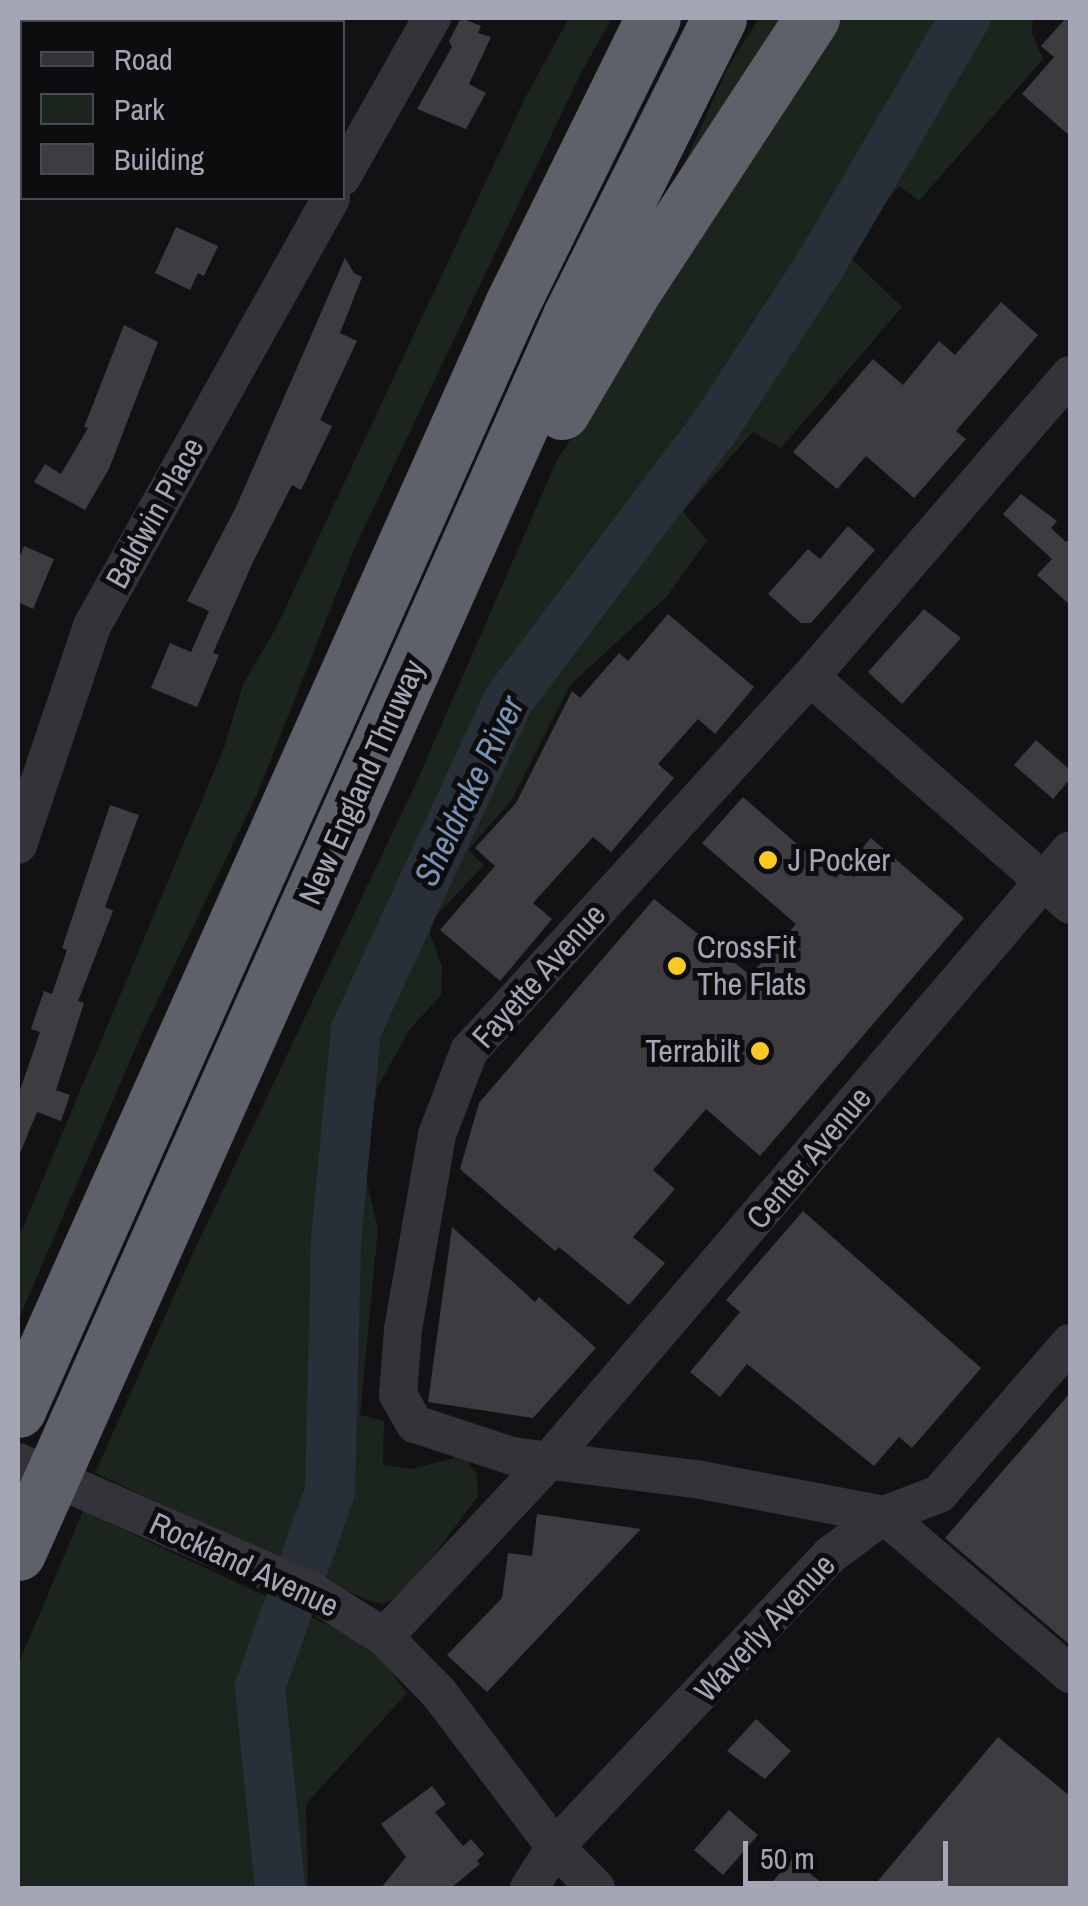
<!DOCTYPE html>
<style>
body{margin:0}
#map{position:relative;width:1088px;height:1906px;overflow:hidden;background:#121214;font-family:"Archivo Narrow",sans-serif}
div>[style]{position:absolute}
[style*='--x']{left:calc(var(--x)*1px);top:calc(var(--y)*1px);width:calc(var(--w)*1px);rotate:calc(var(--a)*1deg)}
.green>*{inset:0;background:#1c241e}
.river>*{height:50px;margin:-25px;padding:0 25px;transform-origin:25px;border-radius:25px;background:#282f38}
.building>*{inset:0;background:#3c3c41}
.minor>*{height:38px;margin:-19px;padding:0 19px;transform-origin:19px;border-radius:19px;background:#333339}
.highway>*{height:55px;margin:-27.5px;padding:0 27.5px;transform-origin:27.5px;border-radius:27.5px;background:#5f616a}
.dots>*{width:28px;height:28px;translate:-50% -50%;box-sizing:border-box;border:5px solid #0d0d0f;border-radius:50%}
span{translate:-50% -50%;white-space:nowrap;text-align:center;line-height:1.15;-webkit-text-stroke:10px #0d0d0f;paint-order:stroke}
.street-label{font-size:32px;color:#a3a6b5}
.poi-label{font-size:32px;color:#a3a6b5}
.left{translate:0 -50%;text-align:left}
.right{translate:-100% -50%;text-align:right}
.water-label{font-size:35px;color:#7890b2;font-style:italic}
.frame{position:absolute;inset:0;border:20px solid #a3a6b5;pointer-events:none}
.legend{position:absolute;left:20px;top:20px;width:325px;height:180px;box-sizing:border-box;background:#0d0d0f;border:2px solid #494a51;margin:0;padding:12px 18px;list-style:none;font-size:30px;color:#a3a6b5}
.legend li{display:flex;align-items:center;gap:20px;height:50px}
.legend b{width:50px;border:2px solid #494a51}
.scale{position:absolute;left:743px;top:1841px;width:205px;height:45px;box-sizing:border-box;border:5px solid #a3a6b5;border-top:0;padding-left:12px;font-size:30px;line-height:35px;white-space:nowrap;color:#a3a6b5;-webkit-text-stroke:8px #0d0d0f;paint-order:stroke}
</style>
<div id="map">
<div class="green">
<div style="clip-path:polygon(569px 18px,612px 18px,581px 73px,356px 545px,258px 792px,142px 1033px,18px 1321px,18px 1239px,225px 745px,243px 684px,276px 628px,525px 98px)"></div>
<div style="clip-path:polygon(759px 18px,787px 18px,684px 165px,727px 69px)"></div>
<div style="clip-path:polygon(835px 18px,1033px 18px,1032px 33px,1043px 59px,919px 201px,899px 186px,845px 252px,902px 307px,781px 448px,753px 432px,683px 511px,707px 541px,667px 596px,570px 685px,511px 801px,468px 850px,484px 865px,432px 920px,430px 934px,442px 966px,441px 995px,410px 1029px,377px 1088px,363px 1166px,378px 1229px,360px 1415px,384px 1421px,383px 1465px,411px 1469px,455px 1458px,467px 1461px,477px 1474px,478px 1496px,407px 1591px,383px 1604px,367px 1600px,95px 1473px,193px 1253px,417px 781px,556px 462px)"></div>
<div style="clip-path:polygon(83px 1511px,371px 1645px,407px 1693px,306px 1804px,308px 1888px,18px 1888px,18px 1665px)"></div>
</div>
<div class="river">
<div style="--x:305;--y:1562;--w:75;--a:-70.6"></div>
<div style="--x:330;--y:1491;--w:251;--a:-88.6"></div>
<div style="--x:336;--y:1240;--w:211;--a:-84.6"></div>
<div style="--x:356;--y:1030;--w:365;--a:-65.2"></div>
<div style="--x:509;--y:699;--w:336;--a:-52.9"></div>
<div style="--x:712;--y:431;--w:196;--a:-56.9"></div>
<div style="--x:819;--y:267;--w:289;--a:-59.6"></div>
<div style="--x:280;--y:1888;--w:202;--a:-95.7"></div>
<div style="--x:260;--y:1687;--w:84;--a:-70.5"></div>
</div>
<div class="building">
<div style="clip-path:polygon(461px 18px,481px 26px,478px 33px,491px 37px,469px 84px,486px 93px,466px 129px,417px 109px,452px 47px,449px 41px)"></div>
<div style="clip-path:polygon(1066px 18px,1070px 18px,1070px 136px,1022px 94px,1054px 57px,1041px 46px)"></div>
<div style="clip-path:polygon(176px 227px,218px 246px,204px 276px,198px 273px,190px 290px,155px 273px)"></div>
<div style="clip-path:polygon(345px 258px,354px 273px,362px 277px,340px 333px,357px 341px,320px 420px,332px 426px,301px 490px,292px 485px,253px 562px,213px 653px,219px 655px,197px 707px,151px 688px,170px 643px,191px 652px,209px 611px,187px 601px,236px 507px)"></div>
<div style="clip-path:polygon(1001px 302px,1038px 335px,956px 431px,966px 439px,914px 498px,866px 456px,837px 489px,793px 452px,873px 359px,903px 385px,939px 341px,955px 355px)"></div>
<div style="clip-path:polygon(124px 325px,158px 342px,109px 469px,85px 510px,34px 482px,45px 464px,61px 474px,88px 428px,84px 427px)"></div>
<div style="clip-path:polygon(1021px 494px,1057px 521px,1051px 528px,1066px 542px,1070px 538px,1070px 605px,1037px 575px,1052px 559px,1003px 514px)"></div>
<div style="clip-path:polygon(848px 526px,875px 550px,811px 623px,801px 623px,768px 594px,808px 549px,820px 559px)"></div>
<div style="clip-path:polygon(24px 546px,54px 559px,33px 609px,18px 602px,18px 561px)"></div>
<div style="clip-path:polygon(924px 609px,961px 638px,902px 704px,868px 672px)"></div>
<div style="clip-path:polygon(668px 614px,754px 687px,715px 734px,698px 719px,658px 764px,674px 778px,611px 852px,593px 837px,533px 903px,552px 919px,500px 981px,440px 930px,495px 866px,475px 848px,516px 803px,572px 691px,580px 698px,619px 653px,628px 661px)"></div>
<div style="clip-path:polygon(1036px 740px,1070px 770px,1070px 779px,1053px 799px,1014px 765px)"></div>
<div style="clip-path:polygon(743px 797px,836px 878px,871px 838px,964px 918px,760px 1156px,706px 1109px,653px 1170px,675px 1189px,633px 1237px,665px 1263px,629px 1305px,559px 1247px,555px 1251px,460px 1169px,479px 1103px,654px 899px,750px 975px,796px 924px,702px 843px)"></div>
<div style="clip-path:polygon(110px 805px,139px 815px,105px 907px,113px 911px,78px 1001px,84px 1003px,56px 1090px,70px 1095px,61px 1121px,37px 1112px,18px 1158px,18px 1096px,40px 1032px,31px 1029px,44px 991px,52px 994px,67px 950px,62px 948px)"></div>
<div style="clip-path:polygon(803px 1211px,981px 1368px,912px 1448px,899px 1437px,874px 1466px,747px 1364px,720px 1397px,690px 1372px,740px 1312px,726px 1300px)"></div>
<div style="clip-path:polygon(452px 1227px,535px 1302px,539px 1297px,596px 1348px,533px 1418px,428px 1402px)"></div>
<div style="clip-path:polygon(1070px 1393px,1070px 1645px,945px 1538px)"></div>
<div style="clip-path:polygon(537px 1514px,641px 1529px,487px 1692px,447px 1655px,502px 1598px,508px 1553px,532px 1556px)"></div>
<div style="clip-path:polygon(756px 1719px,791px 1751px,765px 1779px,727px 1751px)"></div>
<div style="clip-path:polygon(998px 1737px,1070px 1796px,1070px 1888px,872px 1888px)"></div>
<div style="clip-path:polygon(432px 1786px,446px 1804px,435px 1812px,463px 1846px,471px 1839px,484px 1854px,477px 1861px,480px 1864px,451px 1888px,381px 1888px,406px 1857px,381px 1824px)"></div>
<div style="clip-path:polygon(729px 1810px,758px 1835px,723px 1875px,694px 1850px)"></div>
<div style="clip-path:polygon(792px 1859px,828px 1888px,767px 1888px)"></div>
</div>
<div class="minor">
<div style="--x:342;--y:177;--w:183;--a:-60.5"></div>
<div style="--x:1070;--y:375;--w:399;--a:130.7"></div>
<div style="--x:810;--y:677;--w:506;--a:132.36"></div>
<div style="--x:469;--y:1051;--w:90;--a:110.9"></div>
<div style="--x:437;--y:1135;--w:198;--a:99.9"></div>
<div style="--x:403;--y:1330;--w:65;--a:94.4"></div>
<div style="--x:398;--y:1395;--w:34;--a:60"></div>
<div style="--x:415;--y:1424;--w:102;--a:18.3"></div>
<div style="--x:512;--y:1456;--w:191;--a:7.2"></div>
<div style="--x:701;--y:1480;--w:186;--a:10.8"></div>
<div style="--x:884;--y:1515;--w:245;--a:40.5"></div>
<div style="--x:810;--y:677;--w:346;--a:41.2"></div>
<div style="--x:18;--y:845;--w:231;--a:-71.3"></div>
<div style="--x:92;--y:626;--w:490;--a:-60.8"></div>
<div style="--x:18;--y:1462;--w:319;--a:23.7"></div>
<div style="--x:310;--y:1590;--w:88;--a:32.4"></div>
<div style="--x:384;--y:1637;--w:78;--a:45.5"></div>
<div style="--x:439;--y:1693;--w:193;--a:53"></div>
<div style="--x:555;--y:1847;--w:58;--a:45"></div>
<div style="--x:384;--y:1637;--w:237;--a:-46.9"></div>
<div style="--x:546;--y:1464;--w:807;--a:-49.52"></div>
<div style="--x:529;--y:1888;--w:49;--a:-57.6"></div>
<div style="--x:555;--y:1847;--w:401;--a:-46.7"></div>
<div style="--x:830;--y:1555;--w:67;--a:-36.5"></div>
<div style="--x:884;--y:1515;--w:59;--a:-20.9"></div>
<div style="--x:939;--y:1494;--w:200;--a:-49.1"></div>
</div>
<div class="highway">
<div style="--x:562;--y:412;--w:138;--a:-59.5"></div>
<div style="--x:632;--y:293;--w:329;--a:-56.8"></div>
<div style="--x:18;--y:1410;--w:1211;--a:-65.93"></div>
<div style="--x:512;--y:304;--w:319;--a:-63.8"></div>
<div style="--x:18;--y:1553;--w:1355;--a:-65.95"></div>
<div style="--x:570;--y:316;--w:333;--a:-63.4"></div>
</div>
<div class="dots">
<div style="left:768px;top:860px;background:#f9c925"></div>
<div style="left:677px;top:966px;background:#f9c925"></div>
<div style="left:760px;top:1051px;background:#f9c925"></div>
</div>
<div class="street-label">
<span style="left:155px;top:513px;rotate:-61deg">Baldwin Place</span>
<span style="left:362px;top:782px;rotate:-66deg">New England Thruway</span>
<span style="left:539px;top:976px;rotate:-48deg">Fayette Avenue</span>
<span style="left:809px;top:1158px;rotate:-50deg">Center Avenue</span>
<span style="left:244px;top:1565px;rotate:25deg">Rockland Avenue</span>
<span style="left:765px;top:1628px;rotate:-47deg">Waverly Avenue</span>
</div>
<div class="poi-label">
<span class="left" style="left:788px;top:860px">J Pocker</span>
<span class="left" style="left:697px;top:966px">CrossFit<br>The Flats</span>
<span class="right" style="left:740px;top:1051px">Terrabilt</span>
</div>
<div class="water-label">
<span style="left:469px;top:791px;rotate:-64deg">Sheldrake River</span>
</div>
<div class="frame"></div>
<ul class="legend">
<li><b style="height:12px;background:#333339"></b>Road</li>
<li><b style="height:28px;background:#1c241e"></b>Park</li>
<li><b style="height:28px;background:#3c3c41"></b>Building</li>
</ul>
<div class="scale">50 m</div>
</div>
